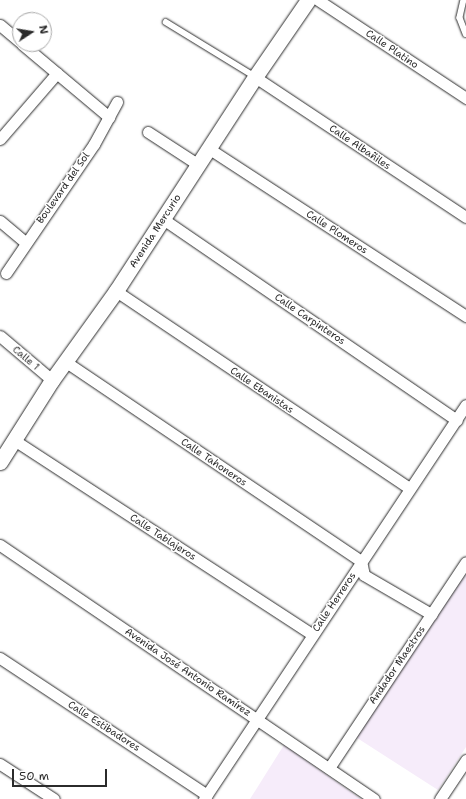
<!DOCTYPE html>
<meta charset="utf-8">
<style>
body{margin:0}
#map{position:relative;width:466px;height:799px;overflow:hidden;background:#fff;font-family:"Shantell Sans",sans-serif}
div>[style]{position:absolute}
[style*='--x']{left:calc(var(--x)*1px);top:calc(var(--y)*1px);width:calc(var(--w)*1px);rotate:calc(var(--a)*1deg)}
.built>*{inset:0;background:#f6ecfa}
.roads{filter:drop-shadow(0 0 1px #2b2b2b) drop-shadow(0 0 1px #2b2b2b)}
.lane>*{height:5.5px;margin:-2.75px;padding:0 2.75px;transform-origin:2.75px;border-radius:2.75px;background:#fff}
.street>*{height:11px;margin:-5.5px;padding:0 5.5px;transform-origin:5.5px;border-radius:5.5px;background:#fff}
.secondary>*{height:15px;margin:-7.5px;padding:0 7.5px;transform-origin:7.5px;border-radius:7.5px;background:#fff}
span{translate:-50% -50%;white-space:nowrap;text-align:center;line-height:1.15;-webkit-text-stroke:3px #fff;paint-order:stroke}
.street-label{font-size:10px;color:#2b2b2b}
.north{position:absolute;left:12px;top:12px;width:40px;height:40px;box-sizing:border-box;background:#fff;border:1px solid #aaa;border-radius:50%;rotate:78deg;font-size:11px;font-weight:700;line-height:16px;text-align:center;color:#2b2b2b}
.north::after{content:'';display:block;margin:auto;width:14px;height:18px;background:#2b2b2b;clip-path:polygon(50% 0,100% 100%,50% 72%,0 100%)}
.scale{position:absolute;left:12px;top:769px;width:95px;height:18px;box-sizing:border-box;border:2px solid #2b2b2b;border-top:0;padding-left:5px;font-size:12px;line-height:14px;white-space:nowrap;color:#2b2b2b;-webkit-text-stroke:3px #fff;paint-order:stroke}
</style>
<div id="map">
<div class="built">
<div style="clip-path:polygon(466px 574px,466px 747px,438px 790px,354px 736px)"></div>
<div style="clip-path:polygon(284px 745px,361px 799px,250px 799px)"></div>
</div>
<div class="roads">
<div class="lane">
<div style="--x:464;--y:0;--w:18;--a:103"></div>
<div style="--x:460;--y:18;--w:17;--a:69"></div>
<div style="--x:166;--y:22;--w:103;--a:31.5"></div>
</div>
<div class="street">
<div style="--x:318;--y:0;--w:178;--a:33.5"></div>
<div style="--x:0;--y:25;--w:26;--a:40"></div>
<div style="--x:22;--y:44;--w:114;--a:40"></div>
<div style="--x:255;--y:77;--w:253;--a:33.6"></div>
<div style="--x:148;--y:132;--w:59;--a:33.1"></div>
<div style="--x:0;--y:139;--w:87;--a:-49.2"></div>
<div style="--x:208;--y:148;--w:308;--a:33.1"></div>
<div style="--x:163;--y:219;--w:356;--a:34.4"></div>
<div style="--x:0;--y:221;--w:33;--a:40"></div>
<div style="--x:6;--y:273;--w:156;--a:-55.7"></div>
<div style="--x:94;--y:144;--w:48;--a:-61.3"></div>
<div style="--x:116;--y:291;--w:353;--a:33.9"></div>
<div style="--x:0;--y:336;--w:68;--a:40.2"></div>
<div style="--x:66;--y:362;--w:356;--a:34"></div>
<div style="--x:361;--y:561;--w:14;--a:78"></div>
<div style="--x:364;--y:575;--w:78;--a:30.2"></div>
<div style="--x:14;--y:440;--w:356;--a:33.1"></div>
<div style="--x:0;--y:545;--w:452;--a:34.2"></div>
<div style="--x:0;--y:658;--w:248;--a:33.5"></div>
<div style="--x:0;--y:764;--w:64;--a:32.9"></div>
<div style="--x:329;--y:768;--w:247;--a:-56.4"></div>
<div style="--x:204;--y:799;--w:473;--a:-56.4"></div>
<div style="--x:440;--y:799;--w:47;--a:-56.3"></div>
</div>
<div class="secondary">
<div style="--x:0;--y:462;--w:97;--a:-57.6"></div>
<div style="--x:52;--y:380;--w:110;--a:-54.3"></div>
<div style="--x:116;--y:291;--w:255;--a:-57"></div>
<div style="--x:255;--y:77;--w:93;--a:-55.5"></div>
</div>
</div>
<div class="street-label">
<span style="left:392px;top:49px;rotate:34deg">Calle Platino</span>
<span style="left:360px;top:147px;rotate:34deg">Calle Albañiles</span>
<span style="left:63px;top:188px;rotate:-55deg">Boulevard del Sol</span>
<span style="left:155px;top:231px;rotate:-57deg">Avenida Mercurio</span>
<span style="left:337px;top:232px;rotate:33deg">Calle Plomeros</span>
<span style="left:310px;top:319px;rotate:34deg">Calle Carpinteros</span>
<span style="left:26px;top:358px;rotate:40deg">Calle 1</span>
<span style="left:262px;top:390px;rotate:34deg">Calle Ebanistas</span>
<span style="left:214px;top:462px;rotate:34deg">Calle Tahoneros</span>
<span style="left:163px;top:537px;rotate:33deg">Calle Tablajeros</span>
<span style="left:334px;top:602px;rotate:-56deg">Calle Herreros</span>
<span style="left:397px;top:665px;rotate:-56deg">Andador Maestros</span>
<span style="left:188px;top:672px;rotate:34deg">Avenida José Antonio Ramírez</span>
<span style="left:104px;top:726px;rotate:33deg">Calle Estibadores</span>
</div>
<div class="north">N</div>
<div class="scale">50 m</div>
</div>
